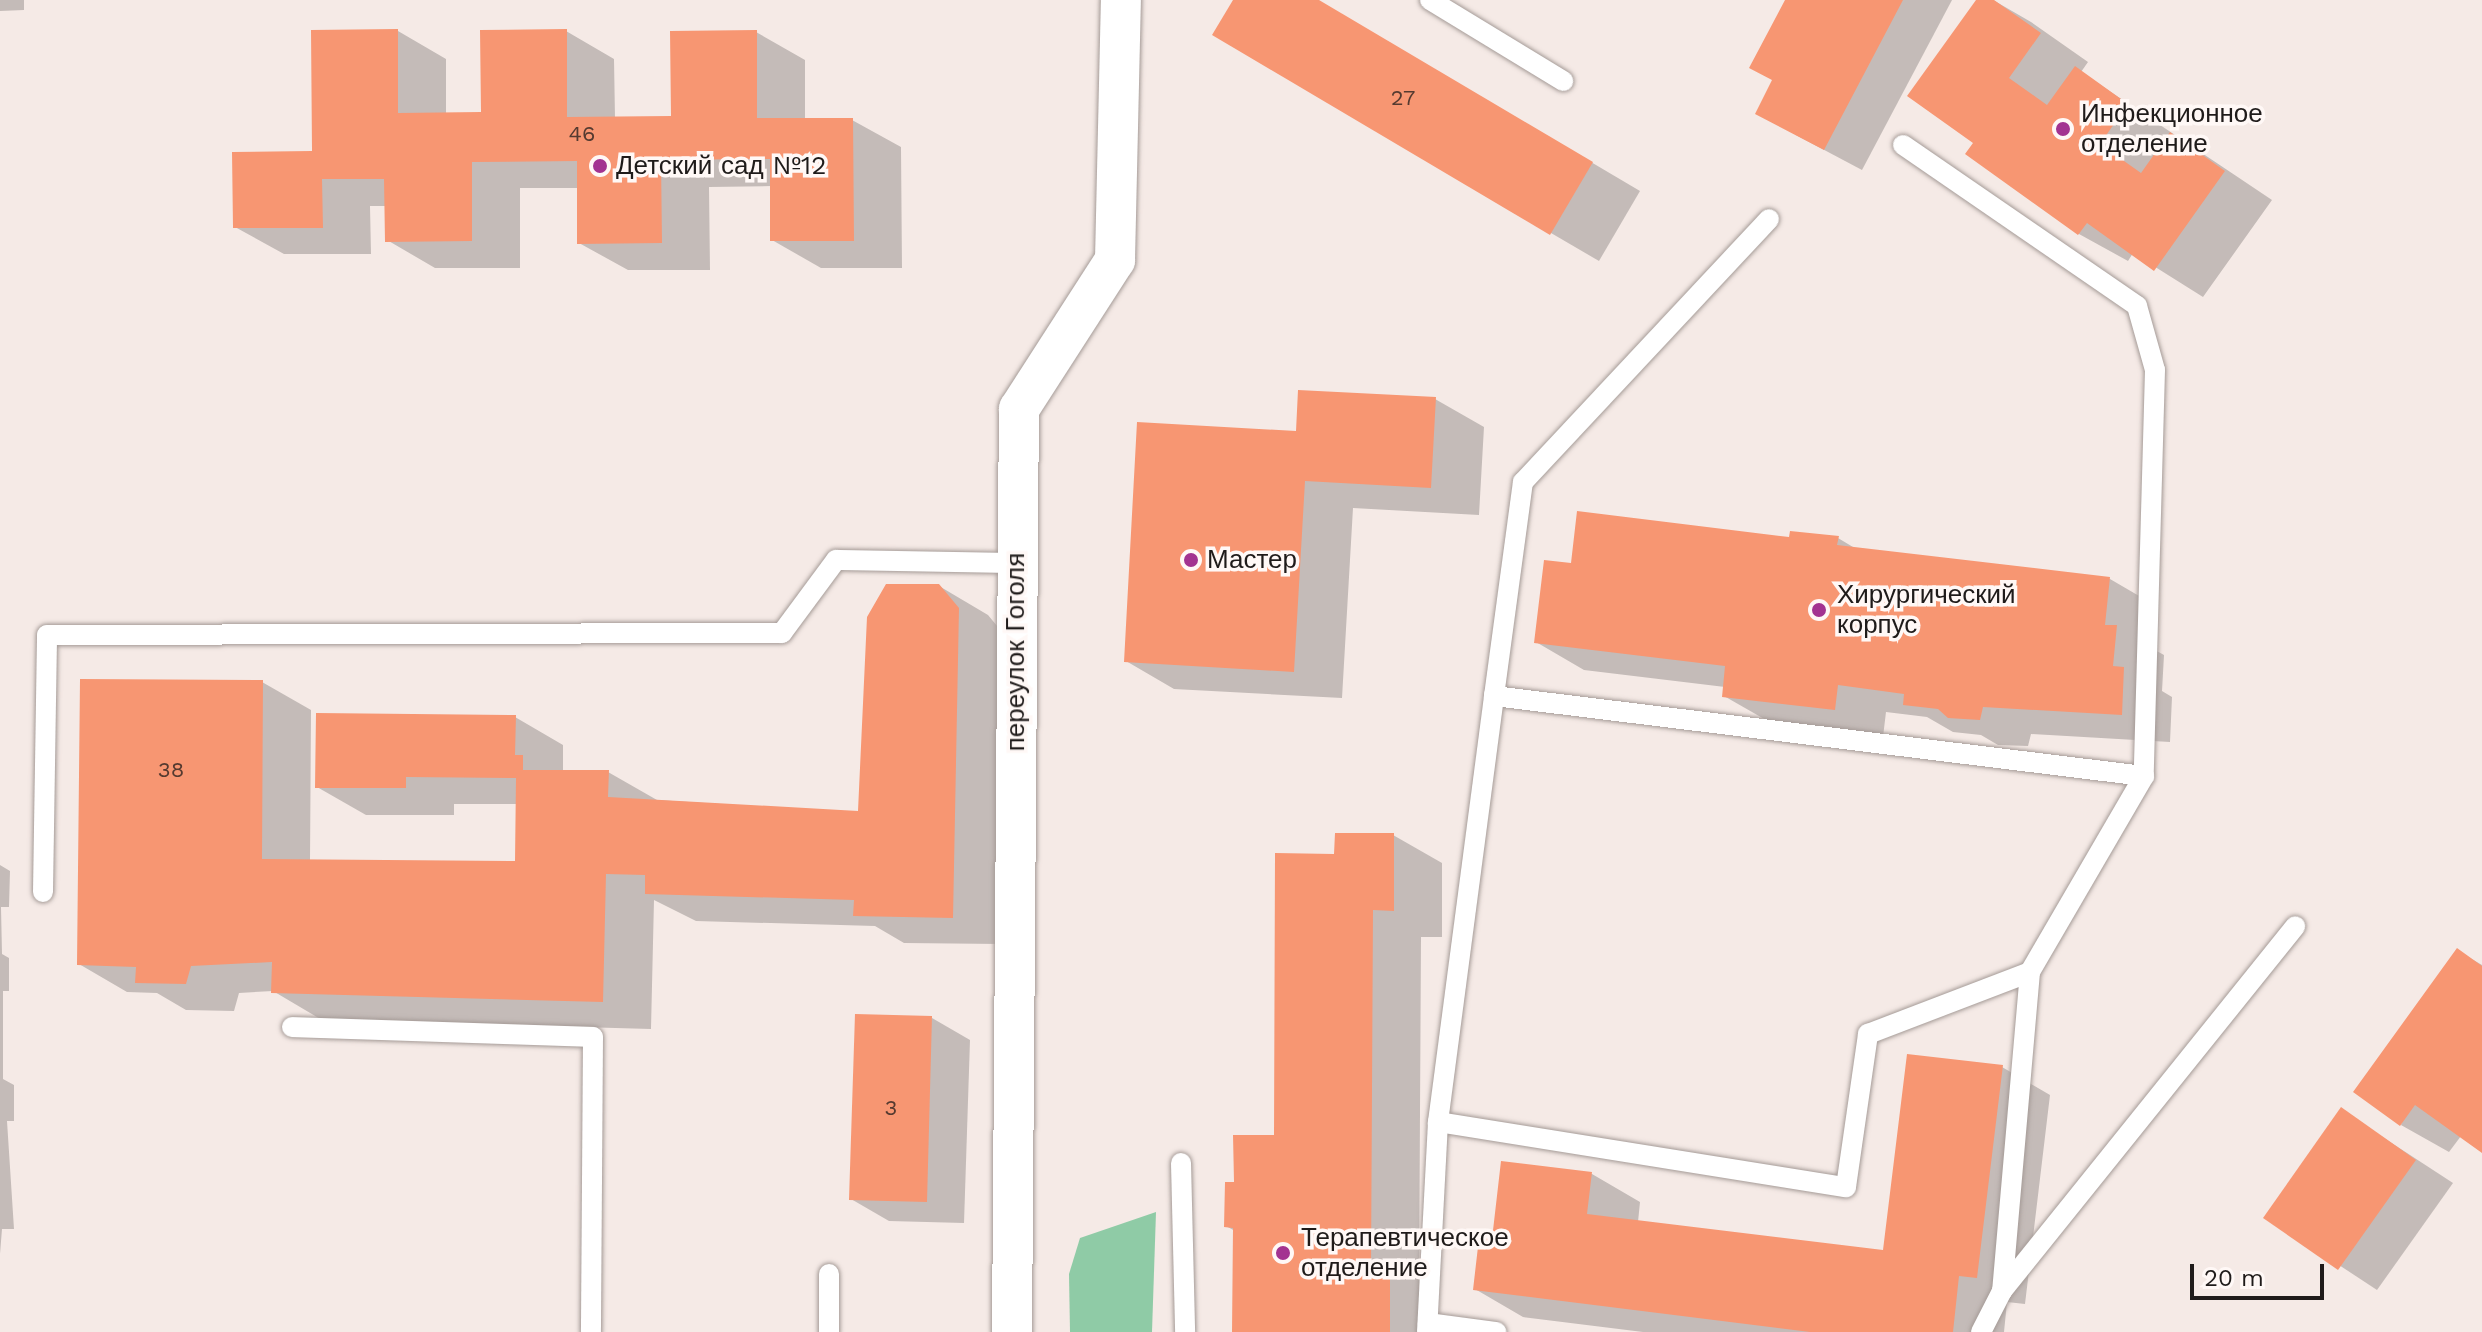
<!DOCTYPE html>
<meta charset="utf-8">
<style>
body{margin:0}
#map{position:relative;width:2482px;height:1332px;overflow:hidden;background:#f5eae6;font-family:"Work Sans",sans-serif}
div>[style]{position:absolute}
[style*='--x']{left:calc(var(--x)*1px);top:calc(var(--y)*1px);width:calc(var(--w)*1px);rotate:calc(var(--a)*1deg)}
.green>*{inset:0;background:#8fcba6}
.shadow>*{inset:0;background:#0003}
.building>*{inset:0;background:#f79672}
.roads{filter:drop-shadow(0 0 2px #a59b97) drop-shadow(0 0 2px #a59b97)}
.lane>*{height:20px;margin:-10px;padding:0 10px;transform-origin:10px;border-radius:10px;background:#fff}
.street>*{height:40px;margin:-20px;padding:0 20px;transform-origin:20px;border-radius:20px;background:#fff}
.dots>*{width:22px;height:22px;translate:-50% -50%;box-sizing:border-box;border:4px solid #fff8f6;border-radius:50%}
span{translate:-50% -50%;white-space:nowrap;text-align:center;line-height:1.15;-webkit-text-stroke:7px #fff8f6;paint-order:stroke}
.number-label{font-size:22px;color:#553a30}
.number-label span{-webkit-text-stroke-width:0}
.poi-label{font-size:26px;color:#1f1b1a}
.left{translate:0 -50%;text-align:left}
.street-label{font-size:26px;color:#1f1b1a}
.scale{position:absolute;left:2190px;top:1264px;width:134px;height:36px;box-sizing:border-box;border:4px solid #1f1b1a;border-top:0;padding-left:10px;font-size:24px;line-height:28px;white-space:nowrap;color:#1f1b1a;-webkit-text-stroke:6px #fff8f6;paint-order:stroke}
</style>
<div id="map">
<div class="green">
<div style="clip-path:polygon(1156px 1212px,1152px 1332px,1070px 1332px,1069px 1274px,1080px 1238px)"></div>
</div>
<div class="shadow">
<div style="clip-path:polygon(0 0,24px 0,24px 10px,0 11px)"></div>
<div style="clip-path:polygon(1235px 0,1316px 0,1640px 191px,1599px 261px,1551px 233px)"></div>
<div style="clip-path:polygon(1787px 0,1952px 0,1862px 170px,1796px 135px,1775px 80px)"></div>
<div style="clip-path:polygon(1978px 0,1993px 0,2031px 22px,2088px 62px,2081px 72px,2272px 200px,2203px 297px,2133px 253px,2128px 261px,2079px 234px,1967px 153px,1976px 142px)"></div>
<div style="clip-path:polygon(398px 31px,446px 59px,446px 115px,483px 114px,566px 31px,614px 59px,615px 118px,673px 118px,756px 32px,805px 60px,805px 120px,852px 120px,901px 147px,902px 268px,821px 268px,772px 240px,772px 186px,709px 187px,710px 270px,628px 270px,579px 243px,579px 188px,520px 188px,520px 268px,435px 268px,387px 240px,386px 206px,370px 206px,371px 254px,284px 254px,235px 227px,314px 153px)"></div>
<div style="clip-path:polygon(1435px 399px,1484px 427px,1479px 515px,1353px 508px,1342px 698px,1174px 689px,1126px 661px,1298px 433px)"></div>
<div style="clip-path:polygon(1838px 538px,1858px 550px,2110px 579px,2158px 607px,2153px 649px,2164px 655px,2162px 691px,2172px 697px,2170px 742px,2031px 734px,2028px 746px,1998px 745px,1981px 735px,1953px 732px,1927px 717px,1886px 712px,1883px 737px,1773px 724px,1724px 696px,1725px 687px,1584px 670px,1536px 642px,1573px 565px)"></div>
<div style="clip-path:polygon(939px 586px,988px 615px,1007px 638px,1001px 944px,904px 943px,875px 926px,696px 921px,654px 900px,651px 1029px,322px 1020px,273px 991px,239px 993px,234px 1011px,186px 1010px,157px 993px,127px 992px,79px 964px,262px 682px,311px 710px,310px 862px,517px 863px,518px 804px,454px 804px,454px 815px,366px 815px,317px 787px,515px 717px,563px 745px,563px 772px,608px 772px,657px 800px,860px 813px)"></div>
<div style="clip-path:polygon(1393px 835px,1442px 863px,1442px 937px,1421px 937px,1419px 1290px,1438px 1301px,1438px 1332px,1234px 1332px,1235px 1231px,1226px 1226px,1236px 1184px,1276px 1137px,1336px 856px)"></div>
<div style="clip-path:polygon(0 865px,10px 871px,9px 907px,1px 907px,2px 954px,9px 958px,9px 991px,3px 991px,3px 1079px,14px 1085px,14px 1121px,7px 1121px,14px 1229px,2px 1229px,0 1254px)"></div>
<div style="clip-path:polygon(2458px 951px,2482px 965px,2482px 1151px,2461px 1136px,2449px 1152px,2401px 1125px)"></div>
<div style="clip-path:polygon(932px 1018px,970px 1040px,964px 1223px,889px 1221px,851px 1199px)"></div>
<div style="clip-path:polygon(2002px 1067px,2050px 1095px,2025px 1304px,2007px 1302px,2004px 1332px,1643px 1332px,1523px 1317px,1475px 1289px,1493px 1241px,1503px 1163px,1592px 1174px,1640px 1202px,1638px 1222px,1885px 1252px)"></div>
<div style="clip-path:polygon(2341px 1110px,2453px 1183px,2377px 1290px,2266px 1217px)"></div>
</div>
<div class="building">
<div style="clip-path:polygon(1233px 0,1319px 0,1593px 162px,1550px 235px,1212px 35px)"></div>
<div style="clip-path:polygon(1785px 0,1903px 0,1824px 150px,1755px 114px,1772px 80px,1749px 68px)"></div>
<div style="clip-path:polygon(1976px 0,1994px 0,2041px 33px,2009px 78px,2047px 105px,2075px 66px,2128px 104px,2100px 144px,2141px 173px,2170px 132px,2225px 171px,2154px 271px,2087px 223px,2078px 235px,1965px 154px,1973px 143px,1907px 96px)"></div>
<div style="clip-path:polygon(398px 29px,398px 113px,481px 112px,480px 30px,567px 29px,567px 117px,671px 116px,670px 31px,757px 30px,757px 118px,853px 118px,854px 241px,770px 241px,770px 159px,661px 160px,662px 243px,577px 244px,577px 161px,472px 162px,472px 241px,385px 242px,384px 179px,322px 179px,323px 228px,233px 228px,232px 152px,312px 151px,311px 30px)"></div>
<div style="clip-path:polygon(1298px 390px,1436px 397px,1431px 488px,1305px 481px,1294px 672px,1124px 662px,1137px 422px,1296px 431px)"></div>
<div style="clip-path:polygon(1577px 511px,1789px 537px,1790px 531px,1839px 536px,1837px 545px,2110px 577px,2105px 625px,2117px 625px,2113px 666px,2124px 667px,2122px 715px,1983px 707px,1980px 720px,1948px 718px,1938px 709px,1903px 705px,1904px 694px,1838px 685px,1835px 710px,1722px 697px,1725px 666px,1534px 643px,1544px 560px,1571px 563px)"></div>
<div style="clip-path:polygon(886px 584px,939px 584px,959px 608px,953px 918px,853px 916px,854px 900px,645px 894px,645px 875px,606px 874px,603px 1002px,271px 993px,272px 962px,191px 966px,186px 984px,135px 983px,136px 967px,77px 965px,80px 679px,263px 680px,262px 859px,515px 861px,516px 778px,406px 777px,406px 788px,315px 788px,316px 713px,516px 715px,515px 755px,523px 755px,523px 770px,609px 770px,608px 797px,858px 811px,867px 617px)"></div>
<div style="clip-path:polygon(1335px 833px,1394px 833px,1394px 911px,1373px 910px,1371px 1271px,1390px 1271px,1390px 1332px,1232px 1332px,1233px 1228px,1224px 1227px,1225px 1182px,1234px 1182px,1233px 1135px,1274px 1135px,1275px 853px,1334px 854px)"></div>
<div style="clip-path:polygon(2457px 948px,2482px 966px,2482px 1153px,2415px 1105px,2400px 1126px,2353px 1092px)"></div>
<div style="clip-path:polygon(855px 1014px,932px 1016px,927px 1202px,849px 1200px)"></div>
<div style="clip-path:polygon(1907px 1054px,2003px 1065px,1977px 1278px,1959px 1276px,1953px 1332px,1810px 1332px,1473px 1290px,1479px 1238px,1492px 1239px,1501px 1161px,1592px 1172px,1587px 1214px,1883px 1250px)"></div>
<div style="clip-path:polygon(2341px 1107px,2416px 1160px,2338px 1270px,2263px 1218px)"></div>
</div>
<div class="roads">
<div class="lane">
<div style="--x:1430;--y:0;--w:156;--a:31.3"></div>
<div style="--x:1903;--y:145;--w:284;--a:34.5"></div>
<div style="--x:2137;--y:306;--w:66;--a:74.3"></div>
<div style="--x:2155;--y:370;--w:406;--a:91.6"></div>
<div style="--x:2144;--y:776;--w:227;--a:120.2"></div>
<div style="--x:2030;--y:972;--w:320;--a:95"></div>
<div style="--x:2002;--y:1291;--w:46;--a:117.1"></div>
<div style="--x:1494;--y:696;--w:216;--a:-82.3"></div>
<div style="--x:1523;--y:482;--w:360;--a:-46.9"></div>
<div style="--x:43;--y:892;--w:257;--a:-89.1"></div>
<div style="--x:47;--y:635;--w:735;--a:-0.16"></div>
<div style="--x:782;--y:633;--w:91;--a:-53.5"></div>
<div style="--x:836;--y:560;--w:180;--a:1"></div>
<div style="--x:292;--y:1027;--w:301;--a:1.9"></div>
<div style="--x:593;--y:1037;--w:295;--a:90.4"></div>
<div style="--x:1438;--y:1122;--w:413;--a:9.1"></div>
<div style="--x:1846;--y:1187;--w:155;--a:-81.8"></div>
<div style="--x:1868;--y:1034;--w:173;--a:-20.9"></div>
<div style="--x:1181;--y:1163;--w:169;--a:88.6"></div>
<div style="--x:2002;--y:1291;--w:468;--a:-51.2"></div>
<div style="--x:1428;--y:1323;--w:69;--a:7.5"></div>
<div style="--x:829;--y:1332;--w:58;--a:-90"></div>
<div style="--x:1427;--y:1332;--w:210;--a:-87"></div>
<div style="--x:1438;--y:1122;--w:430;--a:-82.5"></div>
<div style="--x:1494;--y:696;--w:655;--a:7.02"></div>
</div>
<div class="street">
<div style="--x:1012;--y:1332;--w:923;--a:-89.57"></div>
<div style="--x:1019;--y:409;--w:177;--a:-57.2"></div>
<div style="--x:1115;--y:260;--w:260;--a:-88.7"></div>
</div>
</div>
<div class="dots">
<div style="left:2063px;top:129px;background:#a33391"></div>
<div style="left:600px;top:166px;background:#a33391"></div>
<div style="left:1191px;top:560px;background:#a33391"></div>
<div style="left:1819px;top:610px;background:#a33391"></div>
<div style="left:1283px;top:1253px;background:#a33391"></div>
</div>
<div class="number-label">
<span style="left:1403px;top:98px">27</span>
<span style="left:582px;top:134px">46</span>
<span style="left:171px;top:770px">38</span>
<span style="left:891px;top:1108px">3</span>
</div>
<div class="poi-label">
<span class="left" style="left:2081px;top:129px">Инфекционное<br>отделение</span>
<span class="left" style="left:616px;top:166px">Детский сад №12</span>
<span class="left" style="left:1207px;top:560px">Мастер</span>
<span class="left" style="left:1837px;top:610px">Хирургический<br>корпус</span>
<span class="left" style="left:1301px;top:1253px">Терапевтическое<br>отделение</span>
</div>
<div class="street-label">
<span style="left:1016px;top:652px;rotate:-90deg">переулок Гоголя</span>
</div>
<div class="scale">20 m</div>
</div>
